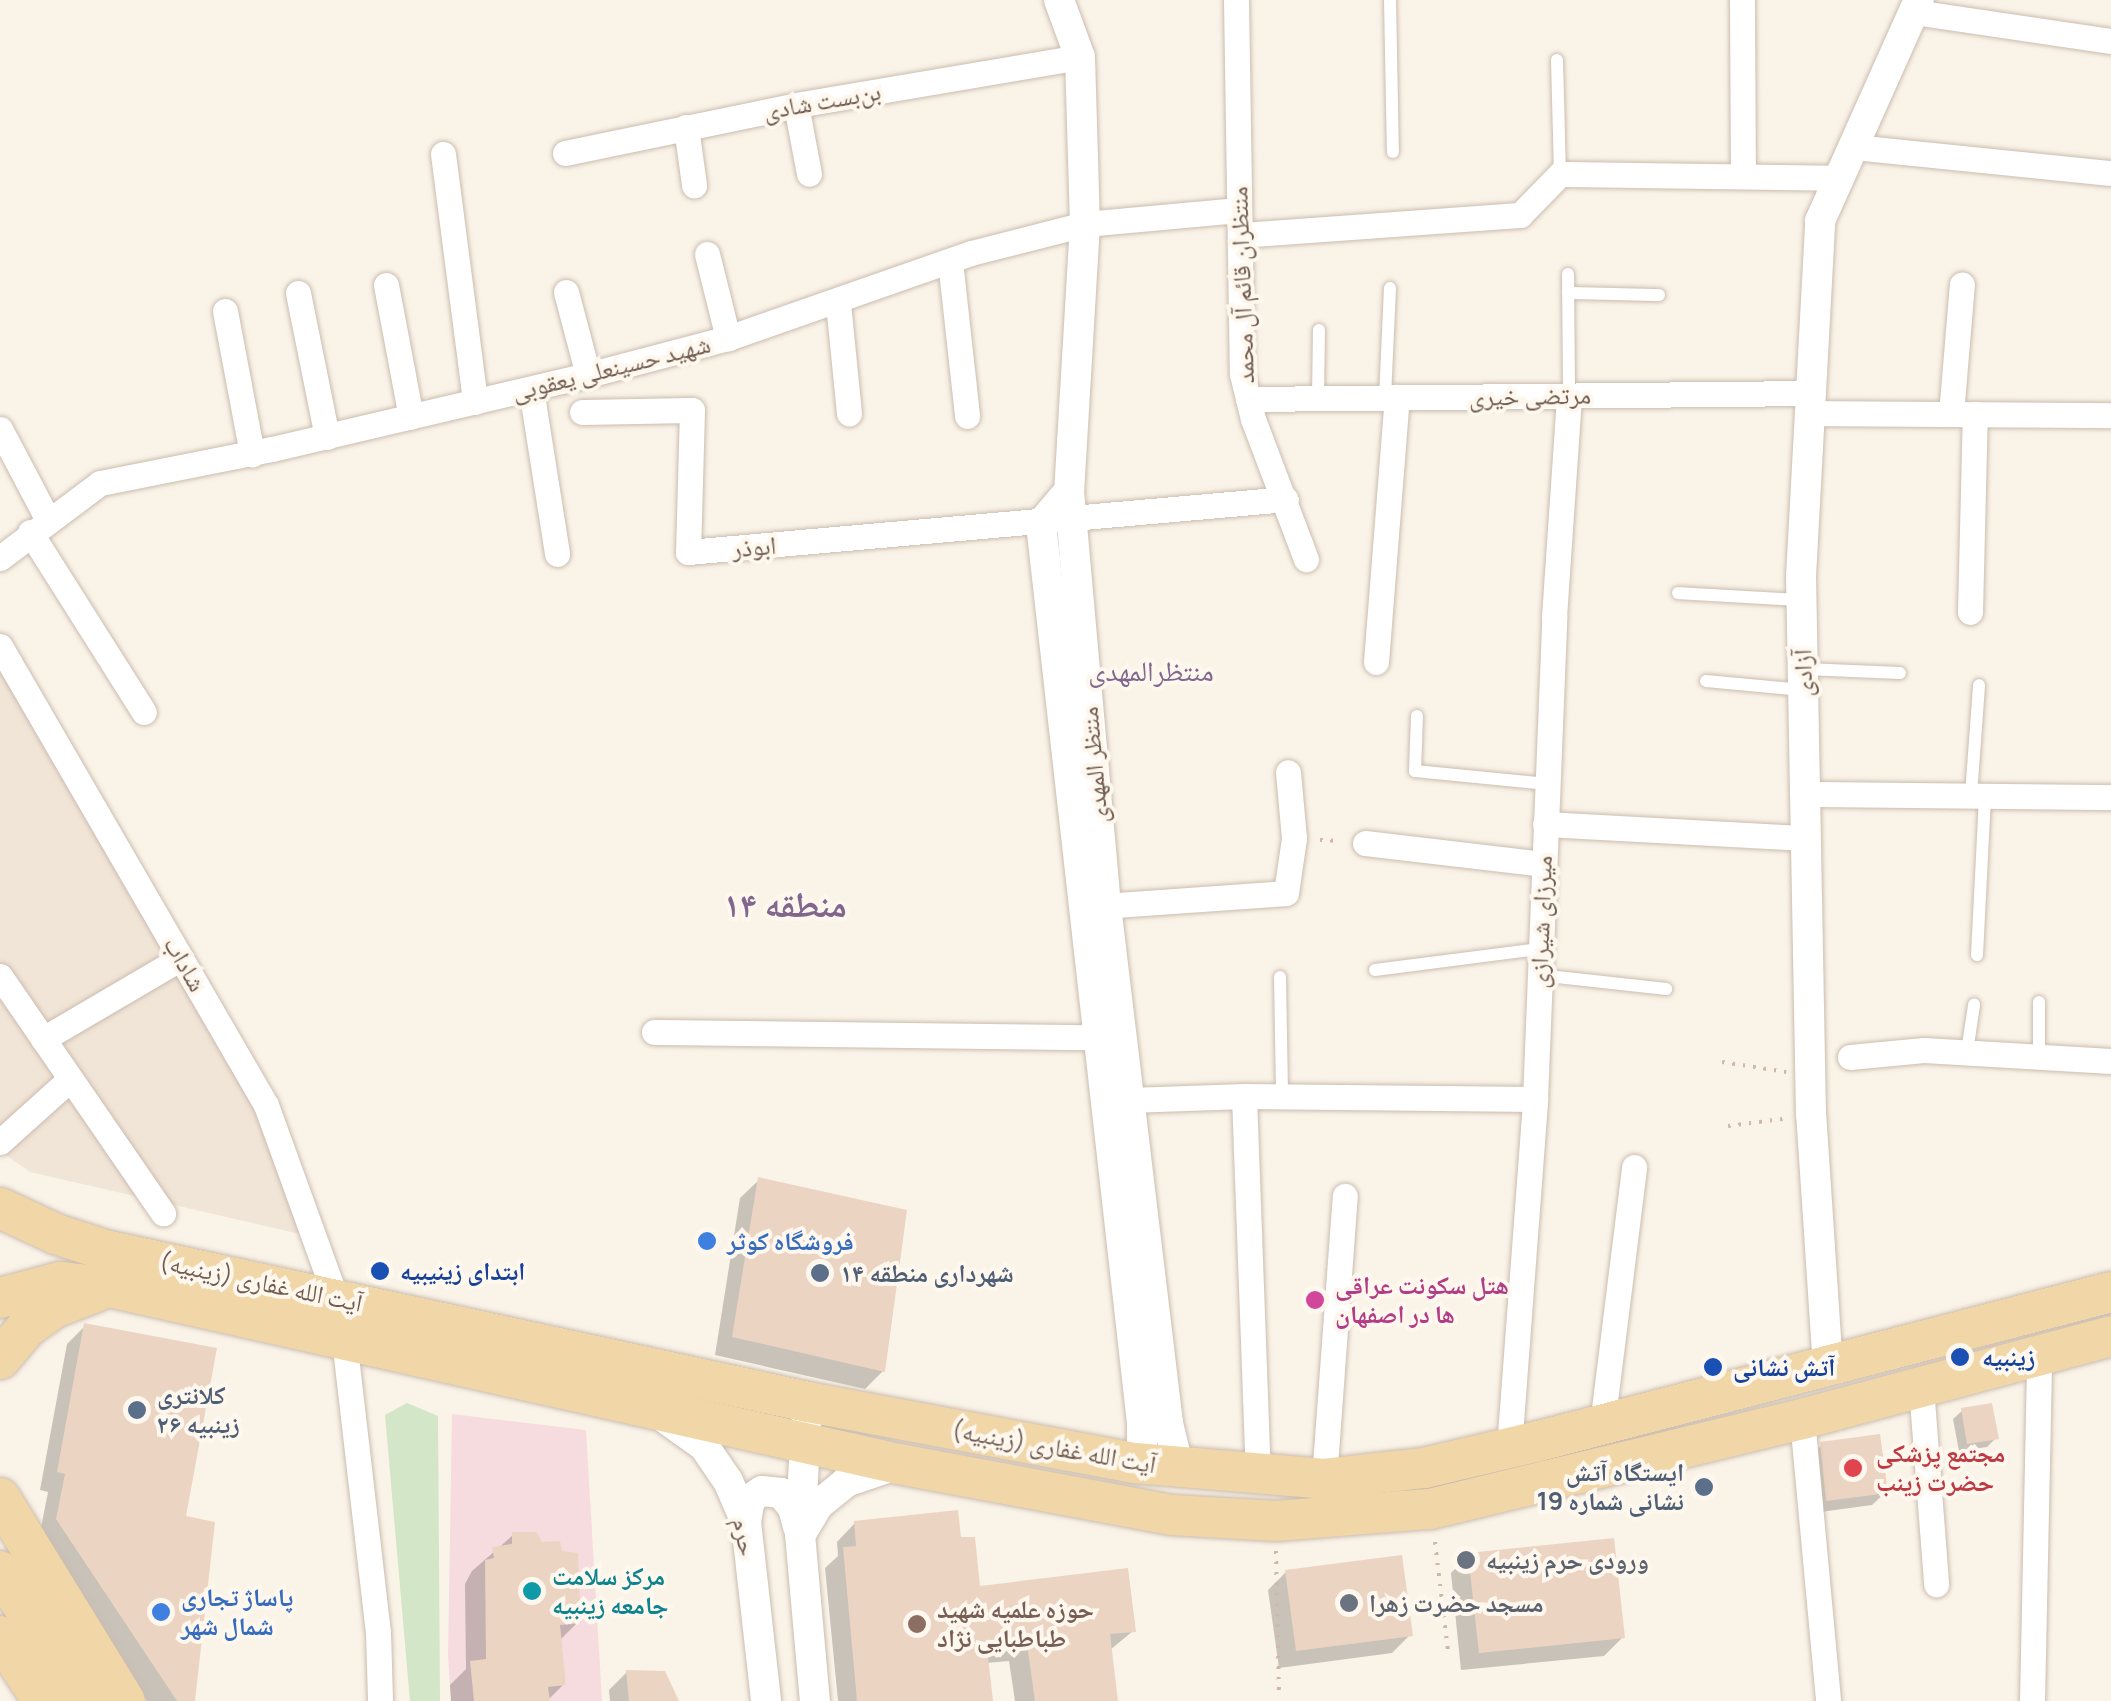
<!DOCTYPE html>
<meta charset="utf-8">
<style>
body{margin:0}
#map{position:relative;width:2111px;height:1701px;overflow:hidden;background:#faf3e8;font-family:Manrope,"Noto Naskh Arabic",sans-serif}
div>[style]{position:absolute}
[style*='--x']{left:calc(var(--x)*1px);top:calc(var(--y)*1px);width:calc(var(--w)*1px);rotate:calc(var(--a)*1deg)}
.residential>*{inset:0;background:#f1e5d7}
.medical>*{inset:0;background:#f7dcdf}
.green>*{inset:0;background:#d4e6c8}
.shadow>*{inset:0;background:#0003}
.building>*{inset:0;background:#ecd4c3}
.path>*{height:4px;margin-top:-2px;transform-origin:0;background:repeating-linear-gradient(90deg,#d1b7a6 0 2.5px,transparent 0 10.5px)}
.roads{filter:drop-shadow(0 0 2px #cbbcaf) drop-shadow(0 0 2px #cbbcaf)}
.service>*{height:12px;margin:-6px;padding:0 6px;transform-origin:6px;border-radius:6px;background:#fff}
.minor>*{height:25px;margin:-12.5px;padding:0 12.5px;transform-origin:12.5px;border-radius:12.5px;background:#fff}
.tertiary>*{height:30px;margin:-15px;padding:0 15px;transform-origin:15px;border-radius:15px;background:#fff}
.primary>*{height:40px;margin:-20px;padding:0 20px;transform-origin:20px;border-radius:20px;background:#f1d7a8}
.dots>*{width:28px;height:28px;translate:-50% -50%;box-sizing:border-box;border:5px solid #fdf7ee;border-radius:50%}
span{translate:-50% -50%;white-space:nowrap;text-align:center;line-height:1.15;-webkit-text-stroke:8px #fdf7ee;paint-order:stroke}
.street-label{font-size:25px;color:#715c4f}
.shop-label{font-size:25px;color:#366cbe;font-weight:700}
.left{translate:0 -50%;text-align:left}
.transit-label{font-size:25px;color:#164399;font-weight:700}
.service-label{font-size:25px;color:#4e5e75;font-weight:700}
.right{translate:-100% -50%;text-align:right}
.hotel-label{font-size:25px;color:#b23c85;font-weight:700}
.health-label{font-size:25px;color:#be3a42;font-weight:700}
.worship-label{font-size:25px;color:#5b616d;font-weight:700}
.culture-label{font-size:25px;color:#0d838f;font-weight:700}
.education-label{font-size:25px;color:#785e54;font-weight:700}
.neighbourhood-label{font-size:28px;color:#81668d}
.district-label{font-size:35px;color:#81668d;font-weight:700}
</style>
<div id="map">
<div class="residential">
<div style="clip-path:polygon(0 661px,266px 1105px,322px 1239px,30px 1172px,0 1151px)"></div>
</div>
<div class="medical">
<div style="clip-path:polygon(452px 1414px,586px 1430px,602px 1701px,451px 1701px,448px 1656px)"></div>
</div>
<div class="green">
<div style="clip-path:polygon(407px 1403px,438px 1416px,440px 1701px,410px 1701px,385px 1415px)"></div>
</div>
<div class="shadow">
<div style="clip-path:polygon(759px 1180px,883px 1371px,865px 1389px,715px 1355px,740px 1198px)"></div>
<div style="clip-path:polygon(85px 1326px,183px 1518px,192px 1701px,147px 1701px,39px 1538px,48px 1492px,40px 1490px,67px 1344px)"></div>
<div style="clip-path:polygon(1962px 1411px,1996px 1438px,1987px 1447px,1959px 1451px,1953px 1419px)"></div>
<div style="clip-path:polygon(1822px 1445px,1886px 1492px,1872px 1505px,1813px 1513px,1808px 1458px)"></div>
<div style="clip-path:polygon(855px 1523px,959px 1540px,978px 1589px,1133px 1631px,1110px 1650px,1115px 1701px,1015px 1701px,1009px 1661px,986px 1663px,990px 1701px,838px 1701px,825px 1568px,838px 1556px,837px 1542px)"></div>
<div style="clip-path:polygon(513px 1535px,578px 1622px,559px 1641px,564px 1684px,547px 1701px,451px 1701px,450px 1685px,466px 1669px,465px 1584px,472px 1571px)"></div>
<div style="clip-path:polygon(1469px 1555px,1622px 1638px,1604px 1656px,1461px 1670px,1451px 1573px)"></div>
<div style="clip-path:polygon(1286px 1572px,1410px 1635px,1392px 1653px,1279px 1668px,1268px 1590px)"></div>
<div style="clip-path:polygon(627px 1672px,676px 1701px,610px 1701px,609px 1690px)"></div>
</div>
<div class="building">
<div style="clip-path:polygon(758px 1177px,907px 1210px,885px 1372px,732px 1337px)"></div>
<div style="clip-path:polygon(84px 1323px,217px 1348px,186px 1516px,215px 1522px,195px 1701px,177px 1701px,56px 1519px,65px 1474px,57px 1472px)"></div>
<div style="clip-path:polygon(1992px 1403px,1999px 1439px,1967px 1444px,1961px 1408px)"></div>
<div style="clip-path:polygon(1880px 1434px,1888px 1493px,1826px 1501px,1820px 1442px)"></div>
<div style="clip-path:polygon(958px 1510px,961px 1537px,975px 1537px,980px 1586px,1128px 1568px,1136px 1632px,1110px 1634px,1118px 1701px,1035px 1701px,1027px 1644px,987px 1648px,993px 1701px,857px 1701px,843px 1547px,856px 1546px,854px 1521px)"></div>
<div style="clip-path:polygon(512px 1532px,537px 1532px,542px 1542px,560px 1541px,562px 1551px,578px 1553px,581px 1623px,560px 1625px,566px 1685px,548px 1687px,550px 1701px,474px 1701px,470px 1661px,486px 1659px,485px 1560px,494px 1558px,492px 1547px,512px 1544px)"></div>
<div style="clip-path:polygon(1614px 1538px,1625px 1638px,1479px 1653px,1468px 1553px)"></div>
<div style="clip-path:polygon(1402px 1555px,1413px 1636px,1296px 1651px,1285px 1570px)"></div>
<div style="clip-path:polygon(626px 1670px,665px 1671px,679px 1701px,629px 1701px)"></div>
</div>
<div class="path">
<div style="--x:1320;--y:840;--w:21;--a:3"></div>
<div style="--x:1722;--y:1062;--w:65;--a:8.9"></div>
<div style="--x:1728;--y:1126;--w:55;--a:-7.3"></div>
<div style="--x:1435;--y:1542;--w:110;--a:83.2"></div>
<div style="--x:1276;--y:1551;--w:141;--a:88.8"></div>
</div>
<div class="roads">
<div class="service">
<div style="--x:1390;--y:0;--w:152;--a:88.9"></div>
<div style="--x:1557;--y:60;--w:114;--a:88.5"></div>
<div style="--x:1568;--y:274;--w:122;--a:89.5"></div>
<div style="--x:1568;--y:293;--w:91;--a:1.3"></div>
<div style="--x:1318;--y:398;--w:68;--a:-89.2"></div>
<div style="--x:1385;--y:398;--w:110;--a:-87.4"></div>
<div style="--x:1678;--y:593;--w:123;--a:3.3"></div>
<div style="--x:1805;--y:669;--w:95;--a:2.4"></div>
<div style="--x:1706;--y:681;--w:97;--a:5.3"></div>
<div style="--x:1417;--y:716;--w:55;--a:92.1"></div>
<div style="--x:1415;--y:771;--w:133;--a:5.6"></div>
<div style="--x:1971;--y:795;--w:110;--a:-85.8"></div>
<div style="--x:1977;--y:955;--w:159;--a:-87.1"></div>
<div style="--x:1375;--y:970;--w:166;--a:-7.3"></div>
<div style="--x:1539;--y:975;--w:128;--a:6.3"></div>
<div style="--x:1280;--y:977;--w:119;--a:89"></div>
<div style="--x:1967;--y:1052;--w:48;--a:-81.5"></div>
<div style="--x:2039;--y:1056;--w:54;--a:-90"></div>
</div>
<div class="minor">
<div style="--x:1236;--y:0;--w:374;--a:89.1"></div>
<div style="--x:1242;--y:374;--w:46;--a:76.3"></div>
<div style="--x:1253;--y:419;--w:150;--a:69.3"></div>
<div style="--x:1742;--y:0;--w:175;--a:89.7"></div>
<div style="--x:1914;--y:12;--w:199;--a:8.4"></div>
<div style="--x:796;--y:105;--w:70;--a:79.3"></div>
<div style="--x:686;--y:127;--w:59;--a:82.1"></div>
<div style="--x:1854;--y:147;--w:258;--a:5.8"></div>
<div style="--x:565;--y:153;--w:236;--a:-11.7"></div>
<div style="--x:796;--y:105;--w:288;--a:-9.6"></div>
<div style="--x:443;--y:154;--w:250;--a:82.6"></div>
<div style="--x:1241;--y:235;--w:280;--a:-4.1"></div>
<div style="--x:1520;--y:215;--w:57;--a:-45.7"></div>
<div style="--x:1560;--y:174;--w:279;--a:0.8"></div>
<div style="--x:707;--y:254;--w:87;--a:76"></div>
<div style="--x:950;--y:261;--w:156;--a:83.7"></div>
<div style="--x:386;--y:285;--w:134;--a:79.3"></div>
<div style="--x:566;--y:292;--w:86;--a:75.2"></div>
<div style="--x:298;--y:293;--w:147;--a:78.6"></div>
<div style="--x:838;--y:303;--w:111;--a:84.3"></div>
<div style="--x:225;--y:311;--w:146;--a:79.3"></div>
<div style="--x:531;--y:389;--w:167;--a:81"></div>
<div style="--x:1248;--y:399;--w:564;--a:-0.61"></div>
<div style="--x:582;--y:412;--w:110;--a:-1"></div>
<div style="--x:692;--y:410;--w:142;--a:91.6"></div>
<div style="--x:688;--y:552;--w:600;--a:-5.06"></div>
<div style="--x:1811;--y:413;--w:300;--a:0.4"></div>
<div style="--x:1951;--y:414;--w:130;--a:-85.2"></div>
<div style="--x:0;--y:429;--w:103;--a:62.2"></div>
<div style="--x:30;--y:532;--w:213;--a:57.7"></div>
<div style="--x:0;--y:558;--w:125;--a:-36.9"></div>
<div style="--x:100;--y:483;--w:175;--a:-11.2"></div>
<div style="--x:272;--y:449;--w:325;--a:-13.2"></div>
<div style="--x:588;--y:375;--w:145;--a:-14.8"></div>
<div style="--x:728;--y:338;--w:257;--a:-19.3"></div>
<div style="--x:971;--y:253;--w:118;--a:-14.3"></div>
<div style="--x:1085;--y:224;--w:154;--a:-5.2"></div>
<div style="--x:1970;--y:612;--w:198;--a:-88.6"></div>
<div style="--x:0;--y:646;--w:531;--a:59.91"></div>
<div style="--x:266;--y:1105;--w:205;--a:70.1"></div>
<div style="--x:1376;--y:662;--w:266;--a:-85.5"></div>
<div style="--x:1805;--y:794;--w:306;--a:0.6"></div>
<div style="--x:1545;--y:824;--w:261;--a:3.1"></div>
<div style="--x:1365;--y:843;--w:179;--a:6.7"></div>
<div style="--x:1088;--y:907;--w:198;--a:-4"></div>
<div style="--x:1286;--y:893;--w:56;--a:-81.7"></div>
<div style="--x:1294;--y:838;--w:66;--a:-95.2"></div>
<div style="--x:0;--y:976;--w:288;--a:55.5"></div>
<div style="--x:654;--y:1032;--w:463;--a:0.7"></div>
<div style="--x:43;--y:1039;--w:160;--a:-30.4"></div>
<div style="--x:1850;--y:1057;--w:74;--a:-5.4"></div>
<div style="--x:1924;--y:1050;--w:187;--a:3.4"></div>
<div style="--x:1244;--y:1096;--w:380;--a:87.9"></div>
<div style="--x:1129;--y:1100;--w:115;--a:-2"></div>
<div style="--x:1244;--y:1096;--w:291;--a:0.6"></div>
<div style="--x:0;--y:1142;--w:94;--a:-42"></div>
<div style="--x:344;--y:1339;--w:295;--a:83.4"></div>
<div style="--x:378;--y:1632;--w:69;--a:88.3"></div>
<div style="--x:1921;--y:1387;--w:198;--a:85.6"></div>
<div style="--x:1802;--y:1419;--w:283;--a:84.7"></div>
<div style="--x:1602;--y:1425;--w:260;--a:-82.9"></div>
<div style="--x:1509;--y:1448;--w:350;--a:-85.7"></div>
<div style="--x:1535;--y:1099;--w:482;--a:-87.7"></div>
<div style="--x:1554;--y:617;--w:222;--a:-86.1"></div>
<div style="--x:1324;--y:1479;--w:284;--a:-85.8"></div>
<div style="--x:2032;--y:1701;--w:344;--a:-88.8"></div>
</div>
<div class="tertiary">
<div style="--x:1059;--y:0;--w:61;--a:69.8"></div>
<div style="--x:1080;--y:57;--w:167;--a:88.3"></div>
<div style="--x:1085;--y:224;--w:267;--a:93.4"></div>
<div style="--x:1069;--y:491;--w:417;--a:84.9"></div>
<div style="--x:1106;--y:906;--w:521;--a:83.16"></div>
<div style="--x:1168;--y:1423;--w:47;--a:76.6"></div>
<div style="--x:1069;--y:491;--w:43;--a:130.3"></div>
<div style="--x:1041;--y:524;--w:905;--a:83.59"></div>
<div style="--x:1142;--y:1423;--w:25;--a:90"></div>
<div style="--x:1142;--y:1448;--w:17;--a:115"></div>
<div style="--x:1828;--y:1368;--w:254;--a:-93.8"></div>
<div style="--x:1811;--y:1115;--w:538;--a:-91.06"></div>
<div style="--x:1801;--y:577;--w:357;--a:-86.9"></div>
<div style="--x:1820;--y:221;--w:242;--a:-65.9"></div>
<div style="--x:662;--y:1416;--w:52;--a:35.5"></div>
<div style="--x:704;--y:1446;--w:42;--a:55.6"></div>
<div style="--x:728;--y:1481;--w:45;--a:66.3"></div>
<div style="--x:746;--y:1522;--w:180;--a:83.6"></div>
<div style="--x:806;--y:1425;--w:109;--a:93.2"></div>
<div style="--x:800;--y:1534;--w:168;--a:84.9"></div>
<div style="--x:746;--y:1522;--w:23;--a:-80"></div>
<div style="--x:750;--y:1499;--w:14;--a:-34"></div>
<div style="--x:762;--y:1491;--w:19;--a:6"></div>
<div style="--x:781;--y:1493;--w:19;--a:51"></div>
<div style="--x:793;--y:1508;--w:20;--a:75"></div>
<div style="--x:802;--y:1532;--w:31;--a:-59"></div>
<div style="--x:818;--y:1505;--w:36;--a:-39"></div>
<div style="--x:846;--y:1482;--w:56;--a:-18.8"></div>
</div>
<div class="primary">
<div style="--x:0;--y:1208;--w:62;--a:24.9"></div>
<div style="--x:56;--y:1234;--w:52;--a:18.1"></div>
<div style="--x:105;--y:1250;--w:719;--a:12.2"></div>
<div style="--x:808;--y:1402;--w:333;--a:10.6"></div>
<div style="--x:1135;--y:1463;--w:190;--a:4.8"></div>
<div style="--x:1324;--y:1479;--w:101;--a:-6.3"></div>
<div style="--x:1424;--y:1468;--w:118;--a:-13.2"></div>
<div style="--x:1539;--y:1441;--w:591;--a:-14.6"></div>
<div style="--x:0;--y:1298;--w:62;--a:-14.9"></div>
<div style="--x:60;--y:1282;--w:54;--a:6.3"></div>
<div style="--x:114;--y:1288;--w:804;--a:12.64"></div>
<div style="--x:899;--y:1464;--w:278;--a:10.6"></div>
<div style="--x:1172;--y:1515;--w:104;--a:3.3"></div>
<div style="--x:1276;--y:1521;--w:154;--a:-4.5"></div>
<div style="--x:1430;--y:1509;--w:383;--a:-13.6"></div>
<div style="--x:1802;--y:1419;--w:320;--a:-15"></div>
<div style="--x:0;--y:1359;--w:42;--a:-49.8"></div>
<div style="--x:27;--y:1327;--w:35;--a:-35"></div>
<div style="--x:56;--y:1307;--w:43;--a:-20.6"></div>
<div style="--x:0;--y:1498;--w:238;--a:58.4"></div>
<div style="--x:0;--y:1571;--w:156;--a:56.5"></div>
<div style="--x:0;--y:1636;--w:78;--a:56.5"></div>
</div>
</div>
<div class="dots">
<div style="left:707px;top:1241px;background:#3f7fe0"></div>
<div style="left:380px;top:1271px;background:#1a4fb4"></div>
<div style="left:820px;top:1273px;background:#5c6f8a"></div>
<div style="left:1315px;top:1300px;background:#d1479c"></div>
<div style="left:1960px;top:1357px;background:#1a4fb4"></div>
<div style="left:1713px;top:1367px;background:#1a4fb4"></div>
<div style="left:137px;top:1410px;background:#5c6f8a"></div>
<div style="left:1853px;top:1468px;background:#e0444e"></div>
<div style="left:1704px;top:1487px;background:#5c6f8a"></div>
<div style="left:1466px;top:1560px;background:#6b7280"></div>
<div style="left:532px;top:1591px;background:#0f9aa8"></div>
<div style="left:1349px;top:1603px;background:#6b7280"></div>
<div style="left:161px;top:1612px;background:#3f7fe0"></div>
<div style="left:917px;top:1624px;background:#8d6e63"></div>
</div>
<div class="street-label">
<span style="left:822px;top:101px;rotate:-10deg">بن‌بست شادی</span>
<span style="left:1242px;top:285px;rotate:-92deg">منتظران قائم آل محمد</span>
<span style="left:611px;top:368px;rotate:-14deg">شهید حسینعلی یعقوبی</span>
<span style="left:1530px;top:396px;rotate:-1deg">مرتضی خیری</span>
<span style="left:754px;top:547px;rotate:-5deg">ابوذر</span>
<span style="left:1803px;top:673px;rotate:-91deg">آزادی</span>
<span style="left:1094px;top:765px;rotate:-95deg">منتظر المهدی</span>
<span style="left:1541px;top:922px;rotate:-88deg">میرزای شیرازی</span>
<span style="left:185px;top:964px;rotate:60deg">شاداب</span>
<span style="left:261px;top:1282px;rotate:12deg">آیت الله غفاری (زینبیه)</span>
<span style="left:1054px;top:1447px;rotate:10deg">آیت الله غفاری (زینبیه)</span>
<span style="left:745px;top:1537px;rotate:79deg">حرم</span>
</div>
<div class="shop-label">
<span class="left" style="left:727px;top:1241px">فروشگاه کوثر</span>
<span class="left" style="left:181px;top:1612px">پاساژ تجاری<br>شمال شهر</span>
</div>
<div class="transit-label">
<span class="left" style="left:400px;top:1271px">ابتدای زینیبیه</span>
<span class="left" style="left:1982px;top:1357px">زینبیه</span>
<span class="left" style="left:1733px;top:1367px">آتش نشانی</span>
</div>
<div class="service-label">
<span class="left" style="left:840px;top:1273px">شهرداری منطقه ۱۴</span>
<span class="left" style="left:157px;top:1410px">کلانتری<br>۲۶ زینبیه</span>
<span class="right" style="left:1684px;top:1487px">ایستگاه آتش<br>نشانی شماره 19</span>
</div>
<div class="hotel-label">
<span class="left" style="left:1335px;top:1300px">هتل سکونت عراقی<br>ها در اصفهان</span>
</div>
<div class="health-label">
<span class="left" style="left:1876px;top:1468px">مجتمع پزشکی<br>حضرت زینب</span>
</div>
<div class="worship-label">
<span class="left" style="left:1486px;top:1560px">ورودی حرم زینبیه</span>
<span class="left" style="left:1369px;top:1603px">مسجد حضرت زهرا</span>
</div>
<div class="culture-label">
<span class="left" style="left:552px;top:1591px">مرکز سلامت<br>جامعه زینبیه</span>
</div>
<div class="education-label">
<span class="left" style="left:937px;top:1624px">حوزه علمیه شهید<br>طباطبایی نژاد</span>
</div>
<div class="neighbourhood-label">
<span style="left:1151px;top:670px">منتظرالمهدی</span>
</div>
<div class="district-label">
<span style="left:785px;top:904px">منطقه ۱۴</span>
</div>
</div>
